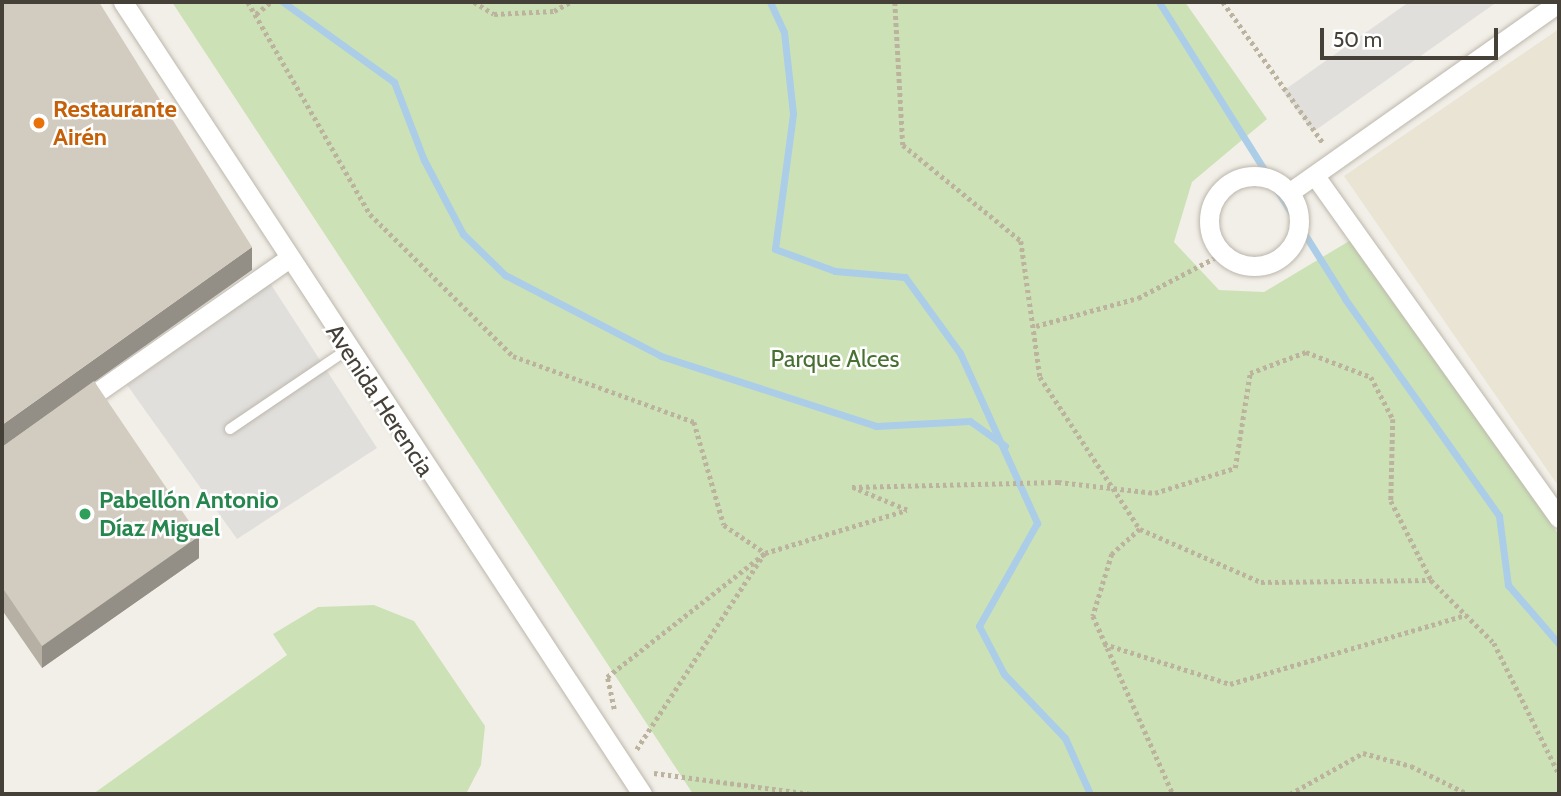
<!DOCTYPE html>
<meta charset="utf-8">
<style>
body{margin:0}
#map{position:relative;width:1561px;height:796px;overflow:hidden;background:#f2efe8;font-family:Cabin,sans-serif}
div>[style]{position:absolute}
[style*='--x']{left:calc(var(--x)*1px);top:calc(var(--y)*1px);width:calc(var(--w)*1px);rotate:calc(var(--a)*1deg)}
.education>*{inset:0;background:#e9e4d4}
.green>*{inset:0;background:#cce2b6}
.parking>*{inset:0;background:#e1dfdc}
.stream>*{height:7px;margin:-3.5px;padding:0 3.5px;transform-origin:3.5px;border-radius:3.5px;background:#abcde8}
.path>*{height:4.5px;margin-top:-2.25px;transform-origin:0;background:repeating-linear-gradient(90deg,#bcb39f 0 3.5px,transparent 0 7px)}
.roads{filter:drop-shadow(0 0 2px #bcb7ac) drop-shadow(0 0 2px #bcb7ac)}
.lane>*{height:10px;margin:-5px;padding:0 5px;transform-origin:5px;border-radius:5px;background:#fff}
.street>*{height:19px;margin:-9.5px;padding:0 9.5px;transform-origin:9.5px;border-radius:9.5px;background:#fff}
.street>.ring{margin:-9.5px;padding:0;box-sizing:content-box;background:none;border:19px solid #fff;border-radius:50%}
.wall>*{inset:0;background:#b5afa4}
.shaded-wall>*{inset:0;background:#938e86}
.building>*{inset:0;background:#d2cbbf}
.dots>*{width:19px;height:19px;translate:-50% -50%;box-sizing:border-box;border:4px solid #fff;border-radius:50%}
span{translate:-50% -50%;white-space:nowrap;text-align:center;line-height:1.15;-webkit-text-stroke:5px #fff;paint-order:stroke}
.food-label{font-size:24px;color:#c56008;font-weight:700}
.left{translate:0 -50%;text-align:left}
.park-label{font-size:24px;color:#477032}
.street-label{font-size:24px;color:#454038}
.leisure-label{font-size:24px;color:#27864d;font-weight:700}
.frame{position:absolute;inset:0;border:4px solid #454038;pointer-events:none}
.scale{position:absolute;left:1320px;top:28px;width:178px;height:32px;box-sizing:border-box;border:4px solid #454038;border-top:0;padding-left:9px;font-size:21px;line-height:24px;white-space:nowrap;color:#454038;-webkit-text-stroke:5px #fff;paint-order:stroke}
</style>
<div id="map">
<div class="education">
<div style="clip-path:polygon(1559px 29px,1559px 487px,1344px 176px)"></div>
</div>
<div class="green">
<div style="clip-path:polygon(172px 2px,1185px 2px,1267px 119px,1192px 182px,1174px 242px,1219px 290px,1264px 292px,1351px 240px,1559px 535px,1559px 794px,693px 794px)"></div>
<div style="clip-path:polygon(374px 605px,414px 621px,485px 726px,481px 765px,466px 794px,93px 794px,287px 655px,273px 634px,318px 607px)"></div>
</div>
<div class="parking">
<div style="clip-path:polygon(1409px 2px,1497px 2px,1313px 132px,1283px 91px)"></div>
<div style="clip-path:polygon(270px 283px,377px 448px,237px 539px,127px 385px)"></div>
</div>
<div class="stream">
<div style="--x:283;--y:2;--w:137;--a:35.8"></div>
<div style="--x:394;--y:82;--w:84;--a:69"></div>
<div style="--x:424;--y:160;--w:84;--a:62.2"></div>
<div style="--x:463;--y:234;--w:59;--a:44.3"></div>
<div style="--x:505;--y:275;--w:176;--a:27.4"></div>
<div style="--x:661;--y:356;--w:226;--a:18"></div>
<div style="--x:876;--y:426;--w:94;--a:-3"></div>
<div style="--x:970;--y:421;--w:43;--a:35.5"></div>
<div style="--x:770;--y:2;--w:33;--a:65"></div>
<div style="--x:784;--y:32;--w:82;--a:83.7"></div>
<div style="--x:793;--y:114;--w:136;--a:97.6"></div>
<div style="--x:775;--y:249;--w:64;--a:20.1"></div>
<div style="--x:835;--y:271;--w:70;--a:4.9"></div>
<div style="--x:905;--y:277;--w:94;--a:54.1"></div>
<div style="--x:960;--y:353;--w:187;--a:65.6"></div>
<div style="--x:1037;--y:523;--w:118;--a:119.4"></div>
<div style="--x:979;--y:626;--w:54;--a:62.5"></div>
<div style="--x:1004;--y:674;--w:88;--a:46.4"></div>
<div style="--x:1065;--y:738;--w:61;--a:65.9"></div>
<div style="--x:1159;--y:2;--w:350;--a:57.9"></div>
<div style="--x:1345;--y:299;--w:266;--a:54.6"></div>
<div style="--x:1499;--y:516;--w:70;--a:82.6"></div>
<div style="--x:1508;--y:585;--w:78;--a:49.2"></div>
</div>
<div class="path">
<div style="--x:248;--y:2;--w:245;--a:60.1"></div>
<div style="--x:370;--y:214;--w:202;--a:44.8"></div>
<div style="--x:513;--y:356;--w:193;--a:20"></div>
<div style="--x:694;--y:422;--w:107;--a:73.8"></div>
<div style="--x:724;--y:525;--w:50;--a:34.3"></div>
<div style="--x:765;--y:553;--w:236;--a:123.1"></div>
<div style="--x:474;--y:2;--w:23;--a:31"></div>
<div style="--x:494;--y:14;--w:60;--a:-2.9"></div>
<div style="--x:554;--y:11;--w:18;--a:-29"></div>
<div style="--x:895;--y:2;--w:143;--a:86.8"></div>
<div style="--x:903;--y:145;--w:152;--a:39.1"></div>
<div style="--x:1021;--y:241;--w:137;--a:82"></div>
<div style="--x:1040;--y:377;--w:182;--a:56.7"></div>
<div style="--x:1140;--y:529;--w:132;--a:23.7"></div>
<div style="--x:1261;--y:582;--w:170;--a:-0.7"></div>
<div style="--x:1431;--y:580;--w:89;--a:45"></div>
<div style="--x:1494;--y:643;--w:146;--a:63.6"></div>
<div style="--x:1223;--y:2;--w:174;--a:54.6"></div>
<div style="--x:256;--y:14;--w:19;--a:-39"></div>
<div style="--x:1036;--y:326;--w:106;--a:-15.4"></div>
<div style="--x:1138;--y:298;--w:97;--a:-27.6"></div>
<div style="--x:852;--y:487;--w:206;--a:-1.4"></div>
<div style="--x:1058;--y:482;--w:98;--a:6.5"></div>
<div style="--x:1155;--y:493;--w:84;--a:-17.4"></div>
<div style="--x:1235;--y:468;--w:96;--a:-81"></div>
<div style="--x:1250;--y:373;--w:60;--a:-20.6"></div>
<div style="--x:1306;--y:352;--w:70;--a:21"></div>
<div style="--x:1371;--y:377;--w:47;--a:62.4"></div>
<div style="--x:1393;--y:419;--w:82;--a:91.4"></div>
<div style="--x:1391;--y:501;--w:89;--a:63.1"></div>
<div style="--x:1140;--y:529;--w:38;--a:138"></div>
<div style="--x:1112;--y:554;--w:65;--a:107"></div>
<div style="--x:1093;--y:616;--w:195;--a:65.8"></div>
<div style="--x:1104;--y:644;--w:132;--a:17.6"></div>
<div style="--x:1230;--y:684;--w:246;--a:-16.3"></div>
<div style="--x:614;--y:709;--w:33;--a:-102"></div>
<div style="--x:607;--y:677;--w:201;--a:-38.1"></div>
<div style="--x:765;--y:553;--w:148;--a:-16.8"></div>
<div style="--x:907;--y:510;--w:57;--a:-157.5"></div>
<div style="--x:654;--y:773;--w:159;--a:7.6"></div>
<div style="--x:1290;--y:794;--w:84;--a:-29.3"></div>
<div style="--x:1363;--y:753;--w:50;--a:15.2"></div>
<div style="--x:1411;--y:766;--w:64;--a:26.2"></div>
</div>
<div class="roads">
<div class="lane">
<div style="--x:230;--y:429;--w:143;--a:-34.1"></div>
</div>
<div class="street">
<div style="--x:123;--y:2;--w:947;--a:56.76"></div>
<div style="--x:1315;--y:176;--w:420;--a:54.5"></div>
<div class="ring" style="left:1209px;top:176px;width:71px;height:71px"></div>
<div style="--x:1290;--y:192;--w:329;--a:-35.2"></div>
<div style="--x:80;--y:404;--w:255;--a:-34.9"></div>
</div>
</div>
<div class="wall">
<div style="clip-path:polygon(252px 270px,94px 381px,199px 558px,42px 668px,2px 610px,2px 447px)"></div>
</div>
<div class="shaded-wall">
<div style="clip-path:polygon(252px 247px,252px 270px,2px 447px,2px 425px)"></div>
<div style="clip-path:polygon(199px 536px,199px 558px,42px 668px,42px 646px)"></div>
</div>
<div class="building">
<div style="clip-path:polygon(2px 2px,99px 2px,252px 247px,2px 425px)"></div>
<div style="clip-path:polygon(94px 381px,199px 536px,42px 646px,2px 587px,2px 447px)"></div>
</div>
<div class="dots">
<div style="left:39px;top:123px;background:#e8710a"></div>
<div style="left:85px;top:514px;background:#2e9e5b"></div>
</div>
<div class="food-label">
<span class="left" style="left:53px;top:123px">Restaurante<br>Airén</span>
</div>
<div class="park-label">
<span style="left:835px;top:359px">Parque Alces</span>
</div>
<div class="street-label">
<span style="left:380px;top:400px;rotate:57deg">Avenida Herencia</span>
</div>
<div class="leisure-label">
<span class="left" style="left:99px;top:514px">Pabellón Antonio<br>Díaz Miguel</span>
</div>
<div class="frame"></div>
<div class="scale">50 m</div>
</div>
